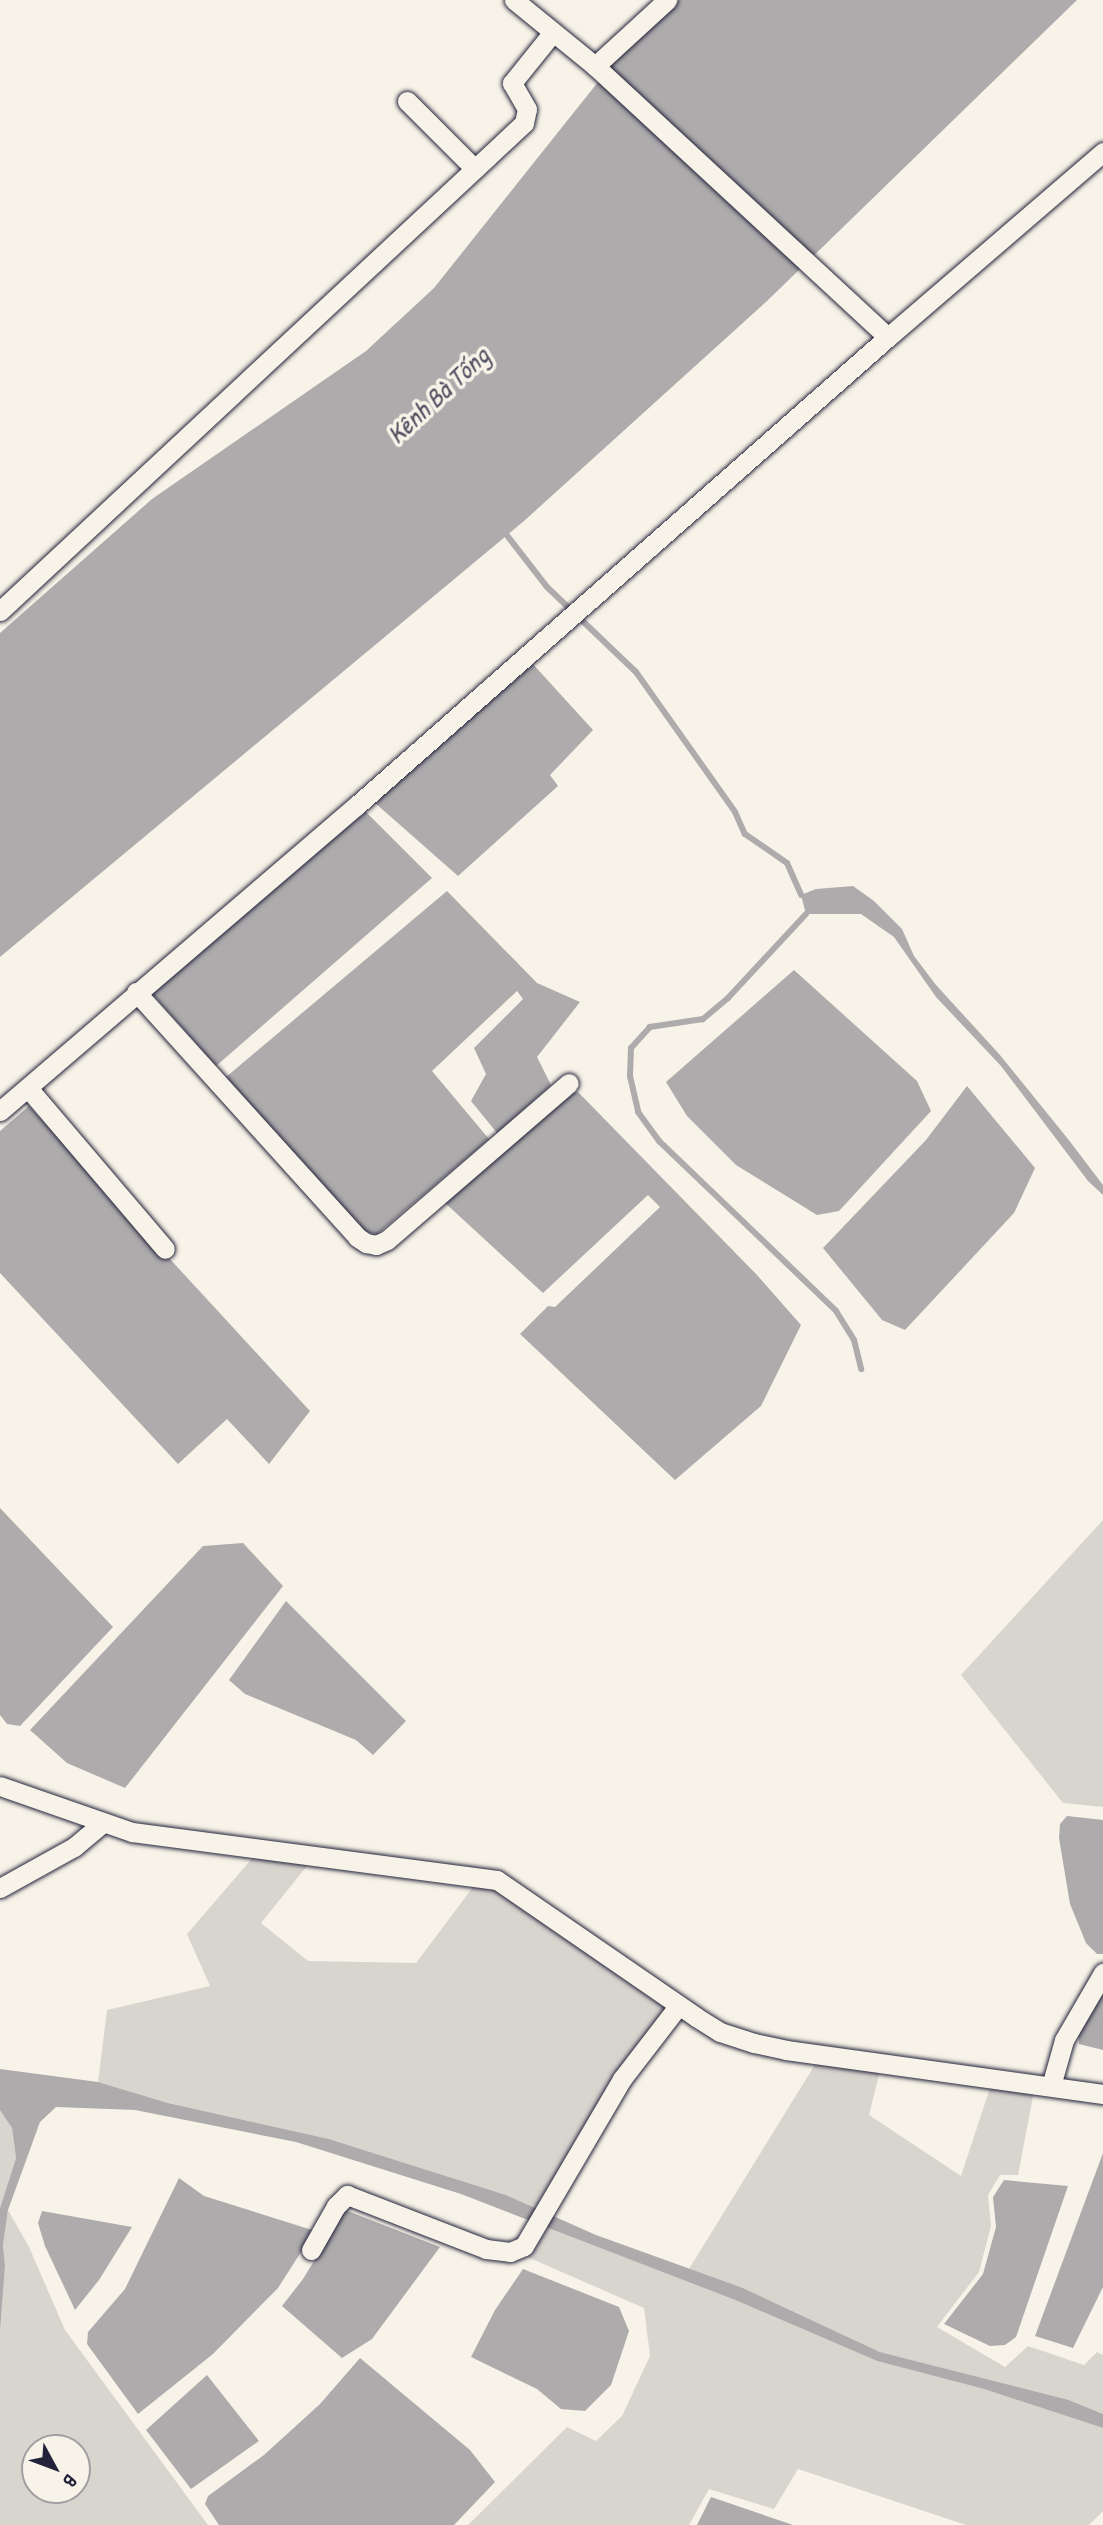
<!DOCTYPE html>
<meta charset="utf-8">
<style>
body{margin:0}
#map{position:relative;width:1103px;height:2525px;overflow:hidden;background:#f7f3e8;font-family:"Patrick Hand",sans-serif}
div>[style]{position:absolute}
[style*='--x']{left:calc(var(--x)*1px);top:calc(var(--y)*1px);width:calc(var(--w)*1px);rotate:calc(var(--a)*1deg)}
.green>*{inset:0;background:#d8d5cf}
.water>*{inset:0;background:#aeabad}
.stream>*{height:6px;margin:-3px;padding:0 3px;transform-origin:3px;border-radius:3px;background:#aeabad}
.roads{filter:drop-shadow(0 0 2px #22223b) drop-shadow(0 0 2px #22223b)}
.minor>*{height:19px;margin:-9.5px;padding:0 9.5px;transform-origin:9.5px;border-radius:9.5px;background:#f7f3e8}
span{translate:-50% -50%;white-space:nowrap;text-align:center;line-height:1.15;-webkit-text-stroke:7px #f7f3e8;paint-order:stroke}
.water-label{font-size:26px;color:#535263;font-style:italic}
.north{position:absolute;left:21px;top:2434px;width:70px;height:70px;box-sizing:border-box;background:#f7f3e8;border:2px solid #a29fa3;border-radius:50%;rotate:131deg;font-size:19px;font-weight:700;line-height:28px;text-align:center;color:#22223b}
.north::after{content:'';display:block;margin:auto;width:24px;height:32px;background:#22223b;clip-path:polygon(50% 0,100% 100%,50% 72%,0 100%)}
</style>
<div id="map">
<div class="green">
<div style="clip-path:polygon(1103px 1520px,1103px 1807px,1063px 1803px,961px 1675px)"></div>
<div style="clip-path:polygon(255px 1855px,311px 1861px,261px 1923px,308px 1961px,416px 1963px,476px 1883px,494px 1888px,670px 2007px,538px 2210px,506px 2195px,329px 2139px,168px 2103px,98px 2082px,107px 2010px,210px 1986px,187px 1934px)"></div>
<div style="clip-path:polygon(816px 2063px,880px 2071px,869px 2115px,961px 2176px,991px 2085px,1034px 2091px,1018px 2175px,1000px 2175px,988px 2195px,991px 2226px,979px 2272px,937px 2327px,1005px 2367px,1028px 2346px,1084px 2365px,1097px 2352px,1103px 2355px,1103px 2414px,1069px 2400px,880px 2352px,743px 2288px,689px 2269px)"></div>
<div style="clip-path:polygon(0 2110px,12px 2128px,16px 2158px,0 2208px)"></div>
<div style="clip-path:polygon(evenodd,8px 2210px,29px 2247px,65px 2330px,208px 2525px,0 2525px,0 2333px,5px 2266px,3px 2245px,8px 2210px,35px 2448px,77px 2448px,77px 2490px,35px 2490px,35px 2448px)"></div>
<div style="clip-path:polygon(548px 2227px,735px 2300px,877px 2361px,984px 2389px,1103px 2428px,1103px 2511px,1089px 2525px,966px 2525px,798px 2469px,774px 2509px,709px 2489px,689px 2525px,468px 2525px,567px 2427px,596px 2441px,622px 2416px,650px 2356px,644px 2308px,525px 2256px)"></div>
</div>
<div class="water">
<div style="clip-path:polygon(679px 0,1077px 0,767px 301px,524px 521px,0 957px,0 633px,152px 499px,366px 351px,434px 288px,610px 67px)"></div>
<div style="clip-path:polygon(531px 662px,593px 730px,550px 775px,558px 786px,458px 876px,374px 802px)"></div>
<div style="clip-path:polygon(363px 809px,432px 878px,216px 1066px,149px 990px)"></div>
<div style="clip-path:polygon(853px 886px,874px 901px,902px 929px,914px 956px,936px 985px,1000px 1055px,1068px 1139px,1103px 1185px,1103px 1195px,1088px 1181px,1001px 1066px,936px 997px,894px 937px,861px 914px,806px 914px,801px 895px,816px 889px)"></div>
<div style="clip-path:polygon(447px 891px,537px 983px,580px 1002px,537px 1057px,551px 1085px,497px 1133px,471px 1101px,486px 1074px,474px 1048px,523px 999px,517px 991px,432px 1071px,489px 1139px,377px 1234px,361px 1231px,226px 1077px)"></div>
<div style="clip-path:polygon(794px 970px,917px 1081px,931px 1111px,839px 1211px,817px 1215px,736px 1165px,687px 1116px,666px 1082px)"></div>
<div style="clip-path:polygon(967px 1086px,1035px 1168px,1014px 1213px,905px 1330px,882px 1320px,823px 1248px,926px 1140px)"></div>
<div style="clip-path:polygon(578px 1092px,757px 1275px,801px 1325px,761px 1406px,675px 1480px,520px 1334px,548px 1306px,555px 1307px,660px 1207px,648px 1195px,543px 1293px,443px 1201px,570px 1093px)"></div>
<div style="clip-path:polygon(29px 1106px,310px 1411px,269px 1464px,227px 1419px,178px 1464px,0 1273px,0 1131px)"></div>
<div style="clip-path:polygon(0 1508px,113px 1627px,20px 1726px,7px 1724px,0 1715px)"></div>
<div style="clip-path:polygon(243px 1543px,283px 1586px,125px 1788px,67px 1763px,30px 1730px,203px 1546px)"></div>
<div style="clip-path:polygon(286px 1601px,406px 1721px,373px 1755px,356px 1740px,245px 1694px,229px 1680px)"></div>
<div style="clip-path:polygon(1067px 1816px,1103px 1820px,1103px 1954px,1097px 1954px,1086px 1943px,1070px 1904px,1059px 1838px,1060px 1824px)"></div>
<div style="clip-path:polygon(1103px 1994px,1103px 2050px,1079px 2044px,1078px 2033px)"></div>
<div style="clip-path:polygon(0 2069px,98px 2082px,168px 2103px,329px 2139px,506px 2195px,596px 2235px,743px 2288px,880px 2352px,1069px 2400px,1103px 2414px,1103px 2428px,984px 2389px,877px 2361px,735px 2300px,461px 2194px,296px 2142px,135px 2110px,56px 2107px,40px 2122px,8px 2210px,3px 2245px,5px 2266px,0 2333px,0 2208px,16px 2158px,12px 2128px,0 2110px)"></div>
<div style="clip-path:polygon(1103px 2153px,1103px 2287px,1073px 2348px,1035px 2336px)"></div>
<div style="clip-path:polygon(179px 2178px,204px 2196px,312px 2230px,310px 2238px,278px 2288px,213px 2354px,138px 2414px,87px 2344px,88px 2332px,125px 2289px)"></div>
<div style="clip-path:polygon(1004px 2180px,1068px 2186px,1016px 2337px,1005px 2345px,990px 2346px,944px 2324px,983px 2274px,996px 2227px,993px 2197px)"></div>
<div style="clip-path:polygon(345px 2210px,440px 2247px,372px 2339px,342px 2358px,282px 2306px,303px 2279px)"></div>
<div style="clip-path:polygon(42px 2211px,132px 2227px,99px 2280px,75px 2310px,45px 2246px,38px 2223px)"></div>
<div style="clip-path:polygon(523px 2269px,619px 2307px,629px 2331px,611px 2385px,585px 2411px,561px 2409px,537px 2389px,471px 2357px,495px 2310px)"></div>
<div style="clip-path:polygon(360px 2358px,470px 2450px,495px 2482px,454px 2525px,219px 2525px,205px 2504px,208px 2496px,264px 2455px,320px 2404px)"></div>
<div style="clip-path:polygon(207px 2375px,259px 2441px,191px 2489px,146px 2430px)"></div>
<div style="clip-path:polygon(711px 2497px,793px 2525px,697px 2525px)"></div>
</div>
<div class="stream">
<div style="--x:502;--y:529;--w:73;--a:52.2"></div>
<div style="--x:547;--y:587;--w:123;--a:43.7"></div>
<div style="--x:636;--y:672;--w:171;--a:54.7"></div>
<div style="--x:735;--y:812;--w:24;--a:66"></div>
<div style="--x:745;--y:834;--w:51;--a:34.6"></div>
<div style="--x:787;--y:863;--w:35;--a:66"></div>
<div style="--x:806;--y:914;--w:115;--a:132.9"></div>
<div style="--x:728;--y:998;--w:33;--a:140"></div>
<div style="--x:703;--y:1019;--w:54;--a:171.4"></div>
<div style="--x:650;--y:1027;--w:28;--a:132"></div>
<div style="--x:631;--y:1048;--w:28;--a:92"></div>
<div style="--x:630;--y:1076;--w:37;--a:77"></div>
<div style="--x:638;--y:1112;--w:36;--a:54"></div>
<div style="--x:659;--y:1141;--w:245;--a:43.8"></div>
<div style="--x:836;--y:1311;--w:34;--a:58"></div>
<div style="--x:854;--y:1340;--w:30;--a:76"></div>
</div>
<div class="roads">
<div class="minor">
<div style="--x:514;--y:0;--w:104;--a:39.2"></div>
<div style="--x:595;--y:66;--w:399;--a:42.8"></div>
<div style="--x:595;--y:66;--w:98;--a:-42.5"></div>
<div style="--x:407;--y:101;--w:96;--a:45"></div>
<div style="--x:0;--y:611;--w:716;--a:-42.96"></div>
<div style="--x:524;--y:123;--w:14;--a:-78"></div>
<div style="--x:527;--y:109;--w:30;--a:-120"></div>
<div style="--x:512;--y:83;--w:65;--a:-51.2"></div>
<div style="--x:136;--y:992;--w:330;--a:47.9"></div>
<div style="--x:357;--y:1237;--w:11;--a:34"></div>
<div style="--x:366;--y:1243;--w:10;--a:11"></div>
<div style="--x:376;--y:1245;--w:12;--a:-24"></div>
<div style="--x:387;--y:1240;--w:240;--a:-40.8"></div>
<div style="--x:28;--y:1088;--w:211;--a:49.6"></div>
<div style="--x:0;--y:1111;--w:469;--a:-40.6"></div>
<div style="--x:356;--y:806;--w:709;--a:-41.4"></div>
<div style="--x:888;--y:337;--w:284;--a:-40.7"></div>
<div style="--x:0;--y:1786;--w:140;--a:19.2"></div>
<div style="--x:132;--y:1832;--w:368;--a:7.5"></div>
<div style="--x:497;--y:1880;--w:242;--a:34.5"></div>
<div style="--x:696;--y:2017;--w:28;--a:32"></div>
<div style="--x:720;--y:2032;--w:36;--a:18"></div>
<div style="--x:754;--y:2043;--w:33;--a:12"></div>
<div style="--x:786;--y:2050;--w:320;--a:7.9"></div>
<div style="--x:0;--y:1888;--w:85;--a:-29"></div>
<div style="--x:74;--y:1847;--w:35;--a:-40"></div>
<div style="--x:1051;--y:2086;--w:48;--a:-74.2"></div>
<div style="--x:1064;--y:2040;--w:78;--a:-59.8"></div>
<div style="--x:311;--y:2250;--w:51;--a:-60.4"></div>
<div style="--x:336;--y:2206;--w:16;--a:-45"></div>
<div style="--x:347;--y:2195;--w:149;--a:21.2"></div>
<div style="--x:486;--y:2249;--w:24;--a:7"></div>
<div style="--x:510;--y:2252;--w:15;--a:-23"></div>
<div style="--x:524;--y:2246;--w:194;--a:-59.6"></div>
<div style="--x:622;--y:2079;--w:93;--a:-52.4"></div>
</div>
</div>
<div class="water-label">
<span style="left:438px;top:395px;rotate:-43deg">Kênh Bà Tống</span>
</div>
<div class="north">B</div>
</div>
